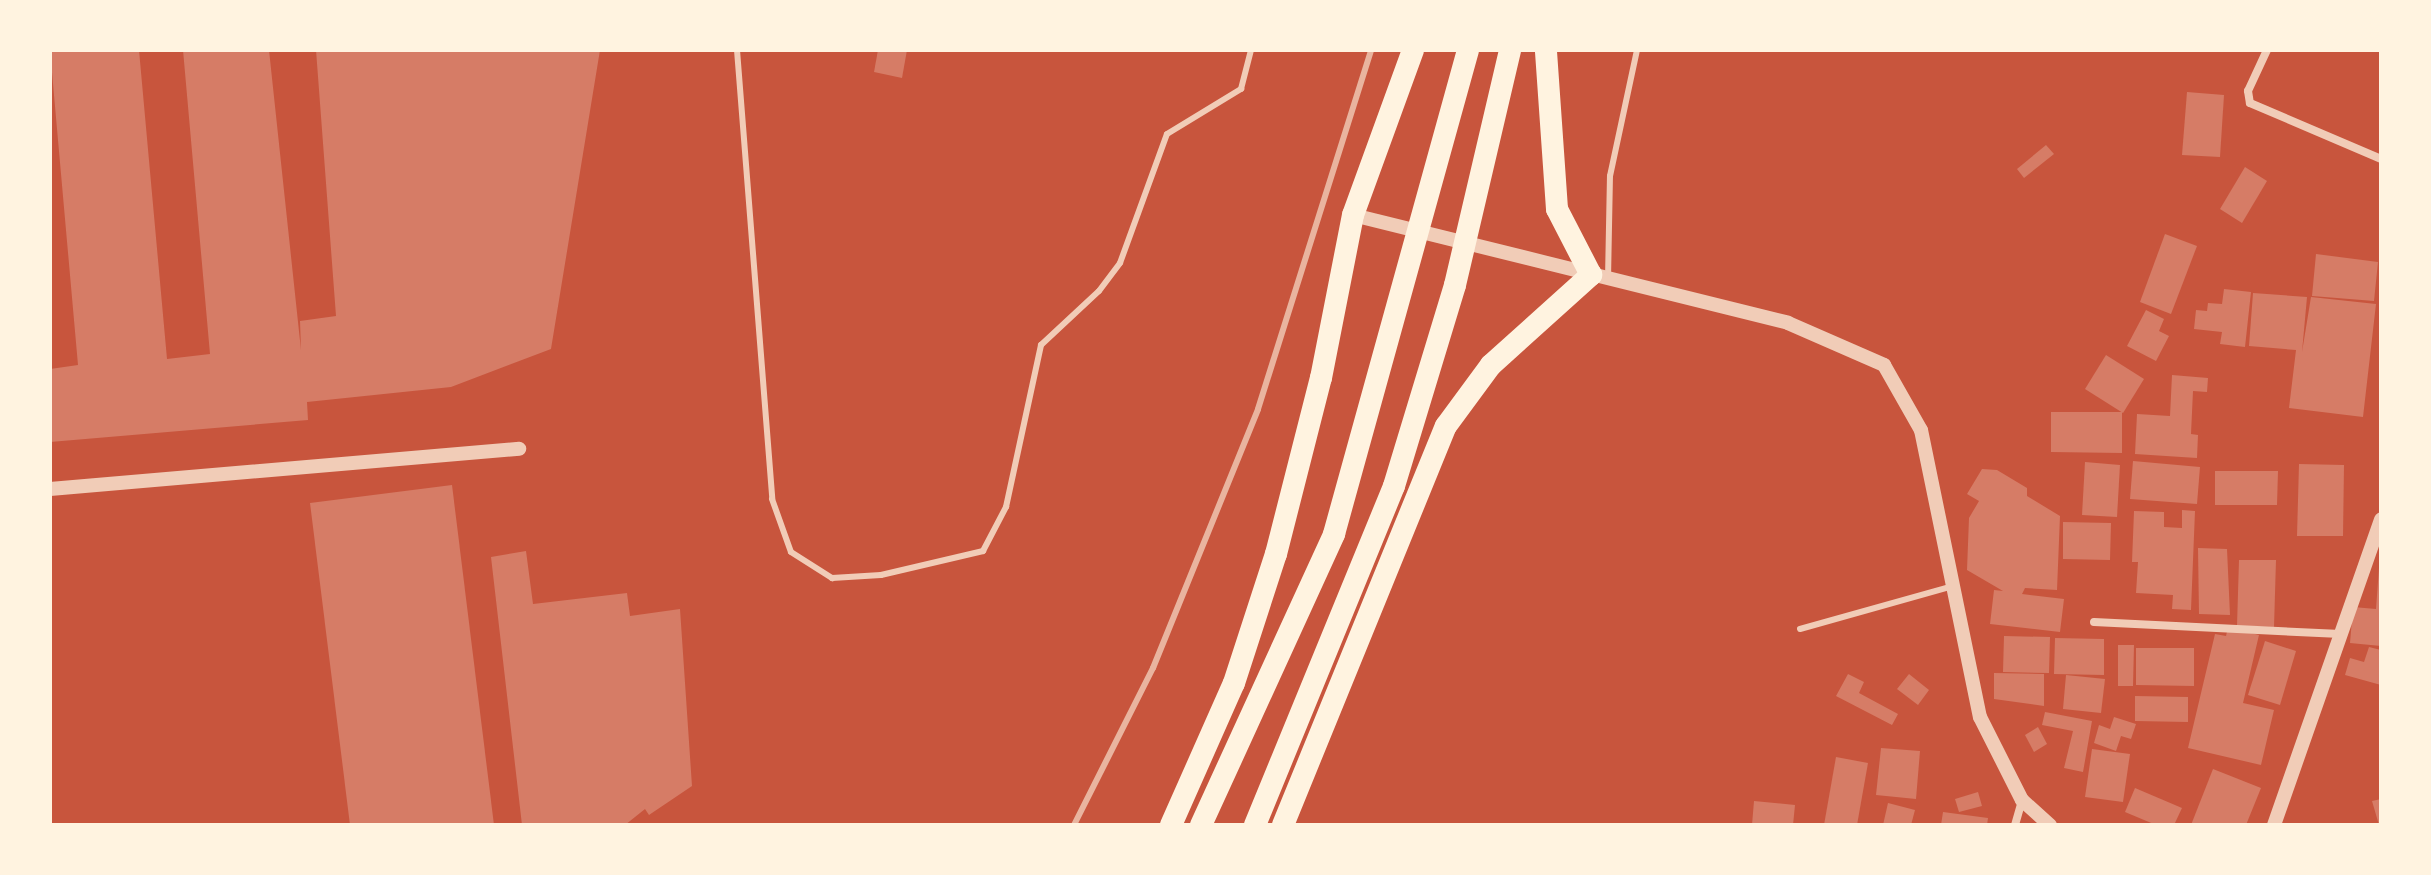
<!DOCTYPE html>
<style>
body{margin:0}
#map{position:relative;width:2431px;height:875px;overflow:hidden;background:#c8553d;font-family:Signika,sans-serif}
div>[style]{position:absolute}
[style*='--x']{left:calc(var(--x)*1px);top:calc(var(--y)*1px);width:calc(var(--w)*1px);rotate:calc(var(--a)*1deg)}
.building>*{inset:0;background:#d67c66}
.service>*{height:6px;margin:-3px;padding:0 3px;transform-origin:3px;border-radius:3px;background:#f1ccb7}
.minor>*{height:8px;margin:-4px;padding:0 4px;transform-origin:4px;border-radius:4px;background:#f1ccb7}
.tertiary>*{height:14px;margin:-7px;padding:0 7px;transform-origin:7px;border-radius:7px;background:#f1ccb7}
.trunk>*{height:22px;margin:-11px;padding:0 11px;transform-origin:11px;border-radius:11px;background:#fff3e0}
.rail>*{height:6px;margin:-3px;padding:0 3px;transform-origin:3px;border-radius:3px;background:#e9b49f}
span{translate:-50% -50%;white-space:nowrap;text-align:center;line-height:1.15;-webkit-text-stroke:6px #fff3e0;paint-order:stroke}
.frame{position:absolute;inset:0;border:52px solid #fff3e0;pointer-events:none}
</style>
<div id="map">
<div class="building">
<div style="clip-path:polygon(50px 50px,139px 50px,167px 359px,210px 354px,183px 50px,269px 50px,301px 350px,300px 321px,336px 316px,316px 50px,600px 50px,551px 349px,451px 387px,307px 402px,308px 420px,50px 442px,50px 369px,78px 365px)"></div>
<div style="clip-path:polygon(878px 50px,907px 50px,902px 78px,874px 72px)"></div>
<div style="clip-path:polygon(2187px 92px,2224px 95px,2220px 157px,2182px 155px)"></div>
<div style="clip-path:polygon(2046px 145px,2054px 154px,2024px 178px,2017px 169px)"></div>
<div style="clip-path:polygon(2245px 167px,2267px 181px,2242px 223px,2220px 209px)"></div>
<div style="clip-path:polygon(2165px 234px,2197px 246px,2171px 314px,2140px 302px)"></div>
<div style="clip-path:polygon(2316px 254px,2378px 262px,2374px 301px,2312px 296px)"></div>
<div style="clip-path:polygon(2224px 289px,2251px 292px,2245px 347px,2220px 344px,2222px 332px,2194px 329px,2196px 310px,2207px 311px,2208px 303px,2222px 304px)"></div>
<div style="clip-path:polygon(2253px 293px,2307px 297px,2302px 352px,2311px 297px,2376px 304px,2363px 417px,2289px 408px,2296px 350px,2249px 346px)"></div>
<div style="clip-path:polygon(2146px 310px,2164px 319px,2159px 331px,2169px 336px,2156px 361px,2127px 346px)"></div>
<div style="clip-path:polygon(2106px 355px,2144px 379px,2123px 413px,2085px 389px)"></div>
<div style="clip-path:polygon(2172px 375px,2208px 378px,2207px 392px,2193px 391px,2191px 434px,2198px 435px,2197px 458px,2135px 454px,2137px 414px,2170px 416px)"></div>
<div style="clip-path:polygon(2051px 412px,2122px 412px,2122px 453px,2051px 452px)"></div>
<div style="clip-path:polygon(2133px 461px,2200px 467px,2197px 504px,2130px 499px)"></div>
<div style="clip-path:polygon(2085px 462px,2120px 465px,2117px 517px,2082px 515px)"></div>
<div style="clip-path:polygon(2299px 464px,2344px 465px,2343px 536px,2297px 536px)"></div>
<div style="clip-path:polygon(1982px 469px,1997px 470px,2027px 488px,2027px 496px,2060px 516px,2057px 590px,2025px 588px,2022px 594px,2064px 599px,2060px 632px,1990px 624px,1994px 590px,2003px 591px,1967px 570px,1969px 518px,1979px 501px,1967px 494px)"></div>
<div style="clip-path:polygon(2215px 471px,2278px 471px,2277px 505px,2215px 505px)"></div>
<div style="clip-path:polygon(452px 485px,494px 825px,350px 825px,310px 503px)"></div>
<div style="clip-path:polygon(2182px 510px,2195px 511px,2191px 610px,2172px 609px,2173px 595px,2136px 593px,2138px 562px,2132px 562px,2134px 511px,2164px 512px,2164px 527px,2182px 528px)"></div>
<div style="clip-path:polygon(2063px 522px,2111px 523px,2110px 560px,2063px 559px)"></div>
<div style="clip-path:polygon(2198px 548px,2227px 549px,2230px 615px,2199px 614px)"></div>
<div style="clip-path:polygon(526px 551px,533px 604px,627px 593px,630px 616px,680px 609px,692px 786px,649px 815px,645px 809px,625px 825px,522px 825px,491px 557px)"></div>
<div style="clip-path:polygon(2239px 560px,2276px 560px,2274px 627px,2237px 626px)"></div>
<div style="clip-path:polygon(2379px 568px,2381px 646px,2350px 643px,2353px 607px,2376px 609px)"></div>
<div style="clip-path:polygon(2228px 627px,2259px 635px,2243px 703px,2274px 710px,2261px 765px,2188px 748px,2215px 634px,2226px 636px)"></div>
<div style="clip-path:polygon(2004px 636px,2050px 637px,2049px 673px,2003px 672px)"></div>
<div style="clip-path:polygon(2055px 638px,2104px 639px,2104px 675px,2054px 674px)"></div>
<div style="clip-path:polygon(2265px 641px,2296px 651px,2280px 705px,2248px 695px)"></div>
<div style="clip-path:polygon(2118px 645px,2134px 645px,2133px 686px,2118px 686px)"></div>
<div style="clip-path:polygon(2369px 647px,2381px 650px,2381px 685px,2345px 675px,2350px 658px,2364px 662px)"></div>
<div style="clip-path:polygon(2136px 648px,2194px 648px,2194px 686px,2136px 685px)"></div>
<div style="clip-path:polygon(1994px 673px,2044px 674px,2044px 706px,1994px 699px)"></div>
<div style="clip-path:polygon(1848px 674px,1864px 682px,1859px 693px,1898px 714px,1892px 725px,1836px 696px)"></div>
<div style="clip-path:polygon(1909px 674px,1929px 690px,1918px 705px,1897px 689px)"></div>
<div style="clip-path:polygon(2066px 675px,2105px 679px,2101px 713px,2063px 709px)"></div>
<div style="clip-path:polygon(2135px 696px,2188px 697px,2188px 722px,2135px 721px)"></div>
<div style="clip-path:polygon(2045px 712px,2092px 721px,2083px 772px,2064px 768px,2073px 731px,2042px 725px)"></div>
<div style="clip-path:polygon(2114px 717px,2136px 724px,2131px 739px,2121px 736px,2116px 751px,2094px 743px,2099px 725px,2110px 729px)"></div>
<div style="clip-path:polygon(2038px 727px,2047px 744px,2034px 752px,2025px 735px)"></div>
<div style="clip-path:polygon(1881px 748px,1920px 751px,1916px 799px,1876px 795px)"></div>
<div style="clip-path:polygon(2092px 749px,2130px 754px,2123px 802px,2085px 797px)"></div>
<div style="clip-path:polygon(1836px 757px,1868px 763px,1857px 825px,1824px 825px)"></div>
<div style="clip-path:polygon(2213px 769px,2261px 788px,2246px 825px,2191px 825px)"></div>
<div style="clip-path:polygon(2135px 788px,2182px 808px,2174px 825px,2156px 825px,2125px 812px)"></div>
<div style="clip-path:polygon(1978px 792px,1982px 806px,1959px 812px,1955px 799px)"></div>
<div style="clip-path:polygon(2381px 799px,2381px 825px,2379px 825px,2372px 801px)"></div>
<div style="clip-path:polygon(1754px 801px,1795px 805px,1793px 825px,1752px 825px)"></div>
<div style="clip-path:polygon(1888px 803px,1915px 810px,1911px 825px,1883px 825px)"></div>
<div style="clip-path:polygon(1943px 812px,1988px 818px,1987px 825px,1941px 825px)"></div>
</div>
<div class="service">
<div style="--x:737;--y:50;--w:450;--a:85.5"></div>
<div style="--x:772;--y:499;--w:56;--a:70.3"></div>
<div style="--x:791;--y:552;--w:49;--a:32.4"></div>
<div style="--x:832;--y:578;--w:49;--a:-3.5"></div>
<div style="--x:881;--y:575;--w:105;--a:-13.2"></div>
<div style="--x:983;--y:551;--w:50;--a:-62.4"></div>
<div style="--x:1006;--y:507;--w:166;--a:-77.8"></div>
<div style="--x:1041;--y:345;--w:79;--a:-43"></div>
<div style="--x:1099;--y:291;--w:35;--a:-53"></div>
<div style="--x:1120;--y:263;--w:137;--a:-70"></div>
<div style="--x:1167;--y:134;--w:87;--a:-31.3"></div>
<div style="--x:1241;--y:89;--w:40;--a:-75.6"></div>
<div style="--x:1608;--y:279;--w:103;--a:-88.9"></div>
<div style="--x:1610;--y:176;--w:129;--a:-77.9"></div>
<div style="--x:1800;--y:629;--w:155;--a:-15.7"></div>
</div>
<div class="minor">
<div style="--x:2267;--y:50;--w:45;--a:114.9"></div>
<div style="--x:2248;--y:91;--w:12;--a:81"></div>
<div style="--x:2250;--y:103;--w:142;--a:23.1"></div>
<div style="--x:2094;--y:622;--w:247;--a:2.8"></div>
<div style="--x:2015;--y:825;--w:26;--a:-74"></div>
</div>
<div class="tertiary">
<div style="--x:1353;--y:215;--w:448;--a:13.9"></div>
<div style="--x:1788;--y:323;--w:105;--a:23.6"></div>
<div style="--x:1884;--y:365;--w:75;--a:60.4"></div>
<div style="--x:1921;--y:430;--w:293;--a:78.4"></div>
<div style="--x:1980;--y:717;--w:93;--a:63.2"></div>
<div style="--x:2022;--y:800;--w:38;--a:42"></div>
<div style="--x:50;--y:489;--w:471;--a:-4.9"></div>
<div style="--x:2274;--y:825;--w:324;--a:-70.7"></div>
</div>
<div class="trunk">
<div style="--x:1171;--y:825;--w:155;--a:-66.1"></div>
<div style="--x:1234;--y:683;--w:136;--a:-72"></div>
<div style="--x:1276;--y:554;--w:182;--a:-75.7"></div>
<div style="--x:1321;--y:378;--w:166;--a:-78.9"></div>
<div style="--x:1353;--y:215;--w:176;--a:-70"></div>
<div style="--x:1201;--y:825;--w:320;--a:-65.4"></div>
<div style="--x:1334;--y:534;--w:502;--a:-74.52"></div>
<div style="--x:1255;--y:825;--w:366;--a:-67.7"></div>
<div style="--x:1394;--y:486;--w:210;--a:-73.1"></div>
<div style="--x:1455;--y:285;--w:241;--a:-76.8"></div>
<div style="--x:1283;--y:825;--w:431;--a:-67.8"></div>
<div style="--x:1446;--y:426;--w:76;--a:-53.6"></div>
<div style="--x:1491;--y:365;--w:135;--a:-42"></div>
<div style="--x:1591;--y:275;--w:74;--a:-117.3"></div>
<div style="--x:1557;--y:209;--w:159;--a:-94"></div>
</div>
<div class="rail">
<div style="--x:1074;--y:825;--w:176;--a:-63.3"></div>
<div style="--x:1153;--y:668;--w:279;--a:-67.9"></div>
<div style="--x:1258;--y:409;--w:376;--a:-72.5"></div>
</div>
<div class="frame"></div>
</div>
